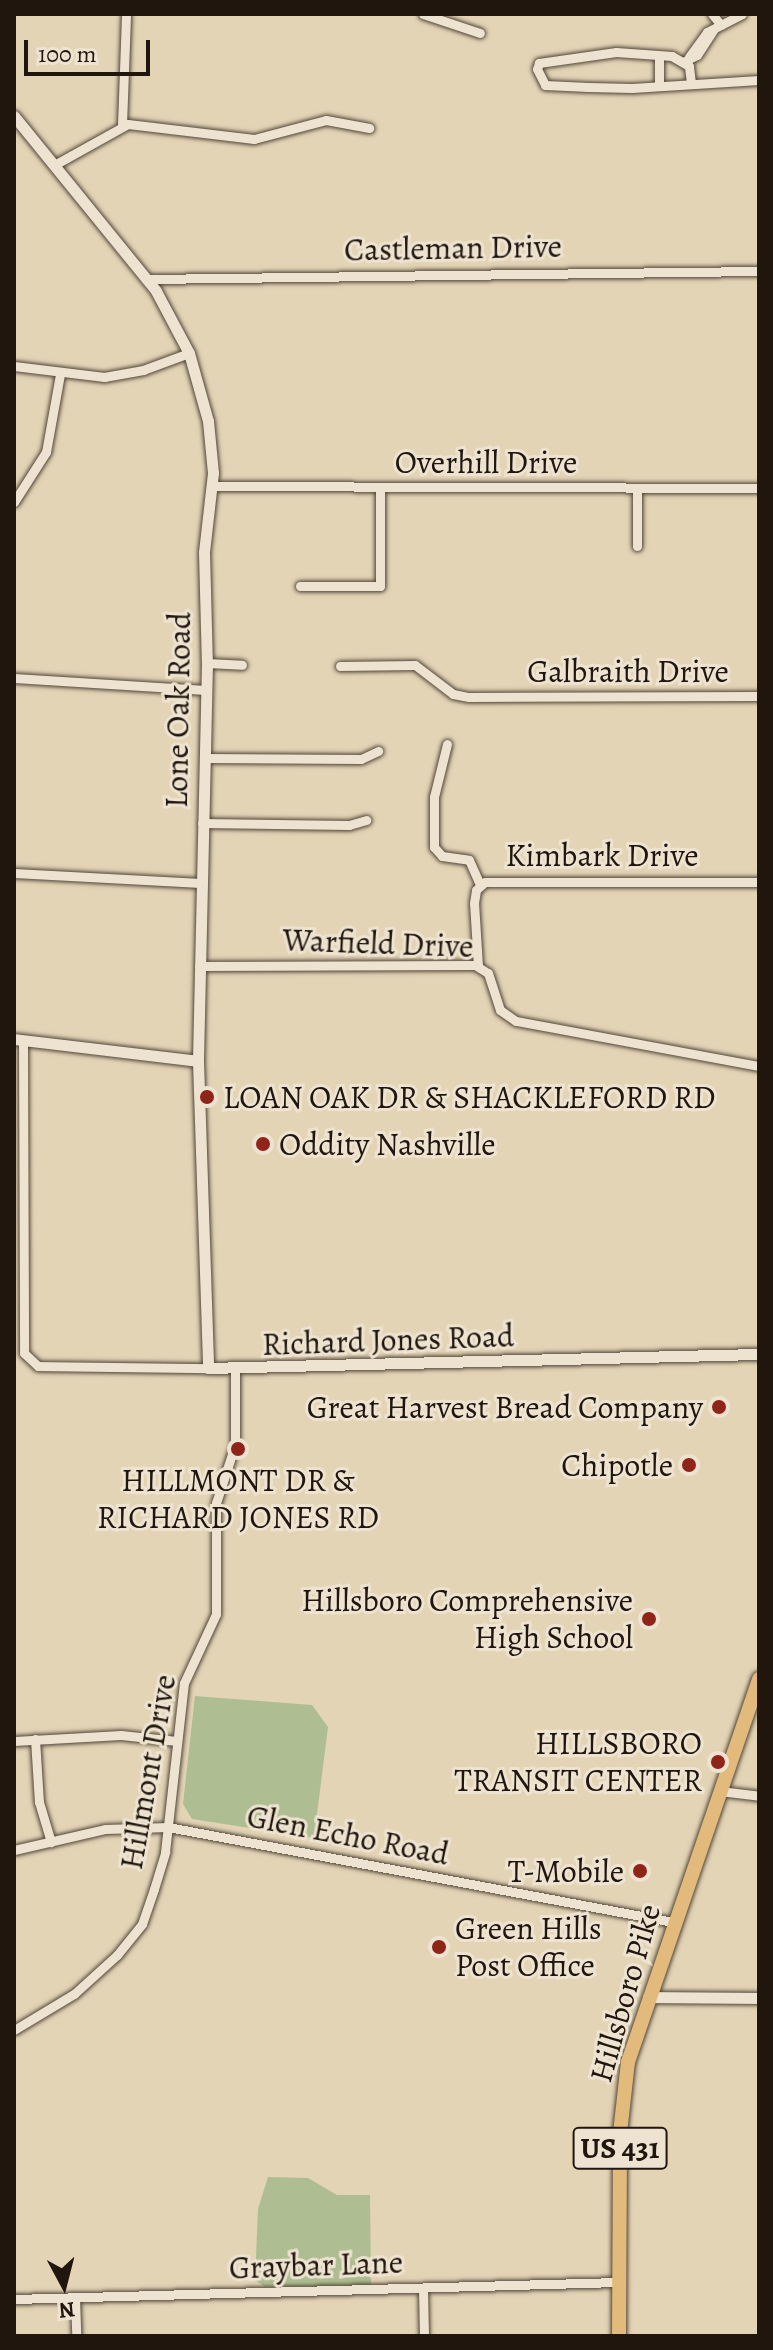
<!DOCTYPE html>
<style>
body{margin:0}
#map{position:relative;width:773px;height:2350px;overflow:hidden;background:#e3d4b6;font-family:Alegreya,serif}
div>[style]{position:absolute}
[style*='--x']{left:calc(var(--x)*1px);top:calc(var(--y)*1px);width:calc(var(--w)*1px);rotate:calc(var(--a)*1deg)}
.green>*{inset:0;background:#aebe92}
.roads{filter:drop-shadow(0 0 2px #514638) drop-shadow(0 0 2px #514638)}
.minor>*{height:9px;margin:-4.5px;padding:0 4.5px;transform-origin:4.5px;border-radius:4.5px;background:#ede3d0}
.tertiary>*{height:11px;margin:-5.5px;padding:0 5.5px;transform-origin:5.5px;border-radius:5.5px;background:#ede3d0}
.primary>*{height:14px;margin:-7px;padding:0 7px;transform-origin:7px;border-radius:7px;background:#e2ba7b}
.dots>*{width:22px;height:22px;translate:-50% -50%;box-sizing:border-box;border:4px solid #ede3d0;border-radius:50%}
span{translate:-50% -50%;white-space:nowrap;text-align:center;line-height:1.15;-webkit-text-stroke:6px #ede3d0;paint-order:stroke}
.shield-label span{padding:2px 6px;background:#ede3d0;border:2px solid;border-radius:6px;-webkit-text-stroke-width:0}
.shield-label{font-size:30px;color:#20160e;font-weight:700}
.street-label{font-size:32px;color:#20160e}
.poi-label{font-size:32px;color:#20160e}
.left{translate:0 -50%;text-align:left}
.right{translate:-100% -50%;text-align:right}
.frame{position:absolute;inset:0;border:16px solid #20160e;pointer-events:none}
.north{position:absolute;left:24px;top:2246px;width:80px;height:80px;-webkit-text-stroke:6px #ede3d0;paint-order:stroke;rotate:173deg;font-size:22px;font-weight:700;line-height:32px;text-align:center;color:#20160e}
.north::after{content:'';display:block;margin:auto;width:28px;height:36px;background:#20160e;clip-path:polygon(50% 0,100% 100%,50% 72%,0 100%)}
.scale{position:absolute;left:24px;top:40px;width:126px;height:36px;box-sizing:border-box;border:4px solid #20160e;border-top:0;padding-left:10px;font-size:24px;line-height:28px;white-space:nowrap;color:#20160e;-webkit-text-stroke:6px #ede3d0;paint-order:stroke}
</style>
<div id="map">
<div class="green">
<div style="clip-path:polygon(195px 1696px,312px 1705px,328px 1727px,314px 1838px,192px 1819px,183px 1804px)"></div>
<div style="clip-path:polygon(268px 2177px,308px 2178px,337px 2195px,370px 2195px,371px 2285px,265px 2287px,255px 2280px,258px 2209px)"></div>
</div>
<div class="roads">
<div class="minor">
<div style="--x:423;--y:14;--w:60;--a:18.4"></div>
<div style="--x:712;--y:14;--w:14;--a:51"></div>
<div style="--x:689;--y:57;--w:31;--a:-54"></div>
<div style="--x:707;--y:32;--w:39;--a:-27"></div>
<div style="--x:685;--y:61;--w:13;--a:-27"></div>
<div style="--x:697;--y:55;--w:30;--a:-57"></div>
<div style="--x:691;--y:83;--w:17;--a:-97"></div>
<div style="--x:689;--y:66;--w:20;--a:-150"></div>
<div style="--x:672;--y:56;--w:56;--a:-175.9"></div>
<div style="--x:616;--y:52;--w:78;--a:171.9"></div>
<div style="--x:539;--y:63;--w:6;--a:108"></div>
<div style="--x:537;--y:69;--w:18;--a:63"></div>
<div style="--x:545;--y:85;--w:43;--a:2.7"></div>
<div style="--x:588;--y:87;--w:44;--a:1.3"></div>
<div style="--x:632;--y:88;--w:127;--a:-3.6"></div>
<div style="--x:659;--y:84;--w:28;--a:-90"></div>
<div style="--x:122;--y:125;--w:111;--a:-87.9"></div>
<div style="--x:56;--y:164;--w:82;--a:-29.1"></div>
<div style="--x:128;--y:124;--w:127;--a:6.8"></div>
<div style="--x:254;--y:139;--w:74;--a:-14.8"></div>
<div style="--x:326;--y:120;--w:44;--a:10.5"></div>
<div style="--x:148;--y:279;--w:611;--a:-0.75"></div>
<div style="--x:14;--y:366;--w:91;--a:7"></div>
<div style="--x:104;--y:377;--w:40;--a:-10"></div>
<div style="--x:143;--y:370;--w:49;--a:-20.3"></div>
<div style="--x:213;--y:486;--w:546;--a:0.21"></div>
<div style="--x:14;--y:502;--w:59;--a:-57.4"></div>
<div style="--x:46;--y:452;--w:79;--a:-79.8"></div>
<div style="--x:637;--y:546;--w:58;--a:-90"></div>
<div style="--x:300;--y:586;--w:80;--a:0"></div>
<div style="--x:380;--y:586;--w:99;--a:-90"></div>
<div style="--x:207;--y:663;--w:35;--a:3"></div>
<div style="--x:340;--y:666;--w:75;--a:-0.8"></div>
<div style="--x:415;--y:665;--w:48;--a:37.3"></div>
<div style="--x:453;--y:694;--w:16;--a:11"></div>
<div style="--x:469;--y:697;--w:290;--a:-0.2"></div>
<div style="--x:14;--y:678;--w:192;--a:3.6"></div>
<div style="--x:447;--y:744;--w:55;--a:103.8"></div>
<div style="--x:434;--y:797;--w:50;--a:90"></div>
<div style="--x:434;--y:847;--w:12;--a:48"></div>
<div style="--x:442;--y:856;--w:27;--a:8"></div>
<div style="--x:469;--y:860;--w:27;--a:66"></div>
<div style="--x:205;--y:758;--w:156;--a:0.4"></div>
<div style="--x:361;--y:759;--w:19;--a:-25"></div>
<div style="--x:202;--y:823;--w:147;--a:0.8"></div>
<div style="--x:349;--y:825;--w:18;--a:-16"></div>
<div style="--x:14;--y:873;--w:187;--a:3.1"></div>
<div style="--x:199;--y:966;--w:276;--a:-0.2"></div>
<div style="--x:475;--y:965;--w:15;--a:32"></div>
<div style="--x:488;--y:973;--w:39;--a:72"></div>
<div style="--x:500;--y:1010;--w:19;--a:35"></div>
<div style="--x:516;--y:1021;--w:247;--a:10.5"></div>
<div style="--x:478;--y:966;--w:63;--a:-93.6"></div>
<div style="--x:474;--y:903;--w:13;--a:-81"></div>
<div style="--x:476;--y:890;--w:12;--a:-42"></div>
<div style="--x:485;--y:882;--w:274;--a:0"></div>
<div style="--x:23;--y:1040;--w:313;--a:89.8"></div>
<div style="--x:24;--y:1353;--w:19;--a:43"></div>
<div style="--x:38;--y:1366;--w:170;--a:0.7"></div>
<div style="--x:35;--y:1739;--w:63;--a:86.4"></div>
<div style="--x:39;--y:1802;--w:42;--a:73.3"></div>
<div style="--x:14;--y:1741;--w:107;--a:-3.2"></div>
<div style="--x:121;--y:1735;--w:56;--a:6.1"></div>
<div style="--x:720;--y:1791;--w:39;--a:7"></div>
<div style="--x:14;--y:1850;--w:93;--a:-13"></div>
<div style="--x:105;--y:1829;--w:63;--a:-1.8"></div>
<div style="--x:168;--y:1827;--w:514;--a:10.65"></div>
<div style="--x:14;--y:2030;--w:70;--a:-31"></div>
<div style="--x:74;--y:1994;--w:58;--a:-42.2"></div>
<div style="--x:117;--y:1955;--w:40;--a:-51"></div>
<div style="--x:142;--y:1924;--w:37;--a:-71"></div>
<div style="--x:154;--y:1889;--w:39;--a:-73"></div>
<div style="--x:165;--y:1852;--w:170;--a:-83.6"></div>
<div style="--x:184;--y:1683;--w:76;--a:-65.1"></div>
<div style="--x:216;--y:1614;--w:111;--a:-90"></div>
<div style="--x:216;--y:1503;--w:61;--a:-71.9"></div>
<div style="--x:235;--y:1445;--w:75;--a:-90"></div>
<div style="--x:423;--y:2288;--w:48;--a:88.8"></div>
<div style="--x:75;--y:2298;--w:38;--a:88"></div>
<div style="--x:14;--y:2299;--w:605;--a:-1.61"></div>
</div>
<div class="tertiary">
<div style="--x:14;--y:116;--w:225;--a:50.9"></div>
<div style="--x:156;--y:291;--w:70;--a:62"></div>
<div style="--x:189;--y:353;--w:71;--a:74.4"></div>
<div style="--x:208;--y:421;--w:52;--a:84.5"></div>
<div style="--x:213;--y:473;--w:80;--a:96.5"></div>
<div style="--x:204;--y:552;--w:111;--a:88.5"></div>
<div style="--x:207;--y:663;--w:398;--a:91.3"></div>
<div style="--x:198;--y:1061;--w:307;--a:88.1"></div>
<div style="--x:208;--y:1368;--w:551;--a:-1.46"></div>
<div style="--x:14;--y:1039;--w:185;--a:6.8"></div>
<div style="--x:648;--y:1997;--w:111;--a:0.5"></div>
</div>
<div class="primary">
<div style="--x:619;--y:2336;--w:203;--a:-89.7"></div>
<div style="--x:620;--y:2133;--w:71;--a:-83.6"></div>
<div style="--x:628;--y:2062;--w:405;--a:-71.1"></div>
</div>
</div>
<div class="dots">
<div style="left:207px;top:1097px;background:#8f2418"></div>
<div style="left:263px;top:1144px;background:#8f2418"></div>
<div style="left:719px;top:1407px;background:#8f2418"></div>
<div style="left:238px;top:1449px;background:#8f2418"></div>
<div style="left:689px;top:1465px;background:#8f2418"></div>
<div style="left:649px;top:1619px;background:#8f2418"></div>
<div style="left:718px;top:1762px;background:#8f2418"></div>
<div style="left:640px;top:1871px;background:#8f2418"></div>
<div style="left:439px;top:1947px;background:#8f2418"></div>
</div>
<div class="shield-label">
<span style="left:620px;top:2148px">US 431</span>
</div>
<div class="street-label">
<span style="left:453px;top:248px;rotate:-1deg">Castleman Drive</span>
<span style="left:486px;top:462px">Overhill Drive</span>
<span style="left:628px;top:671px">Galbraith Drive</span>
<span style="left:178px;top:710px;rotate:-89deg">Lone Oak Road</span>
<span style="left:602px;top:855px">Kimbark Drive</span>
<span style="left:378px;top:943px;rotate:2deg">Warfield Drive</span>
<span style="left:388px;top:1340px;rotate:-2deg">Richard Jones Road</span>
<span style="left:148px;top:1772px;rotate:-80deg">Hillmont Drive</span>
<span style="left:348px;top:1835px;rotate:11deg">Glen Echo Road</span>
<span style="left:625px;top:1993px;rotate:-74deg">Hillsboro Pike</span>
<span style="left:316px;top:2265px;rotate:-2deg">Graybar Lane</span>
</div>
<div class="poi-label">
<span class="left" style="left:223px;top:1097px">LOAN OAK DR &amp; SHACKLEFORD RD</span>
<span class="left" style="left:279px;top:1144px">Oddity Nashville</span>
<span class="right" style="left:703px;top:1407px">Great Harvest Bread Company</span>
<span class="right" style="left:673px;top:1465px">Chipotle</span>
<span style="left:238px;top:1499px">HILLMONT DR &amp;<br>RICHARD JONES RD</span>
<span class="right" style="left:633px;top:1619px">Hillsboro Comprehensive<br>High School</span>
<span class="right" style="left:702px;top:1762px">HILLSBORO<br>TRANSIT CENTER</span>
<span class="right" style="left:624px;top:1871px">T-Mobile</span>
<span class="left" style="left:455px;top:1947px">Green Hills<br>Post Office</span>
</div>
<div class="frame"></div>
<div class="north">N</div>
<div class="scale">100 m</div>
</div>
